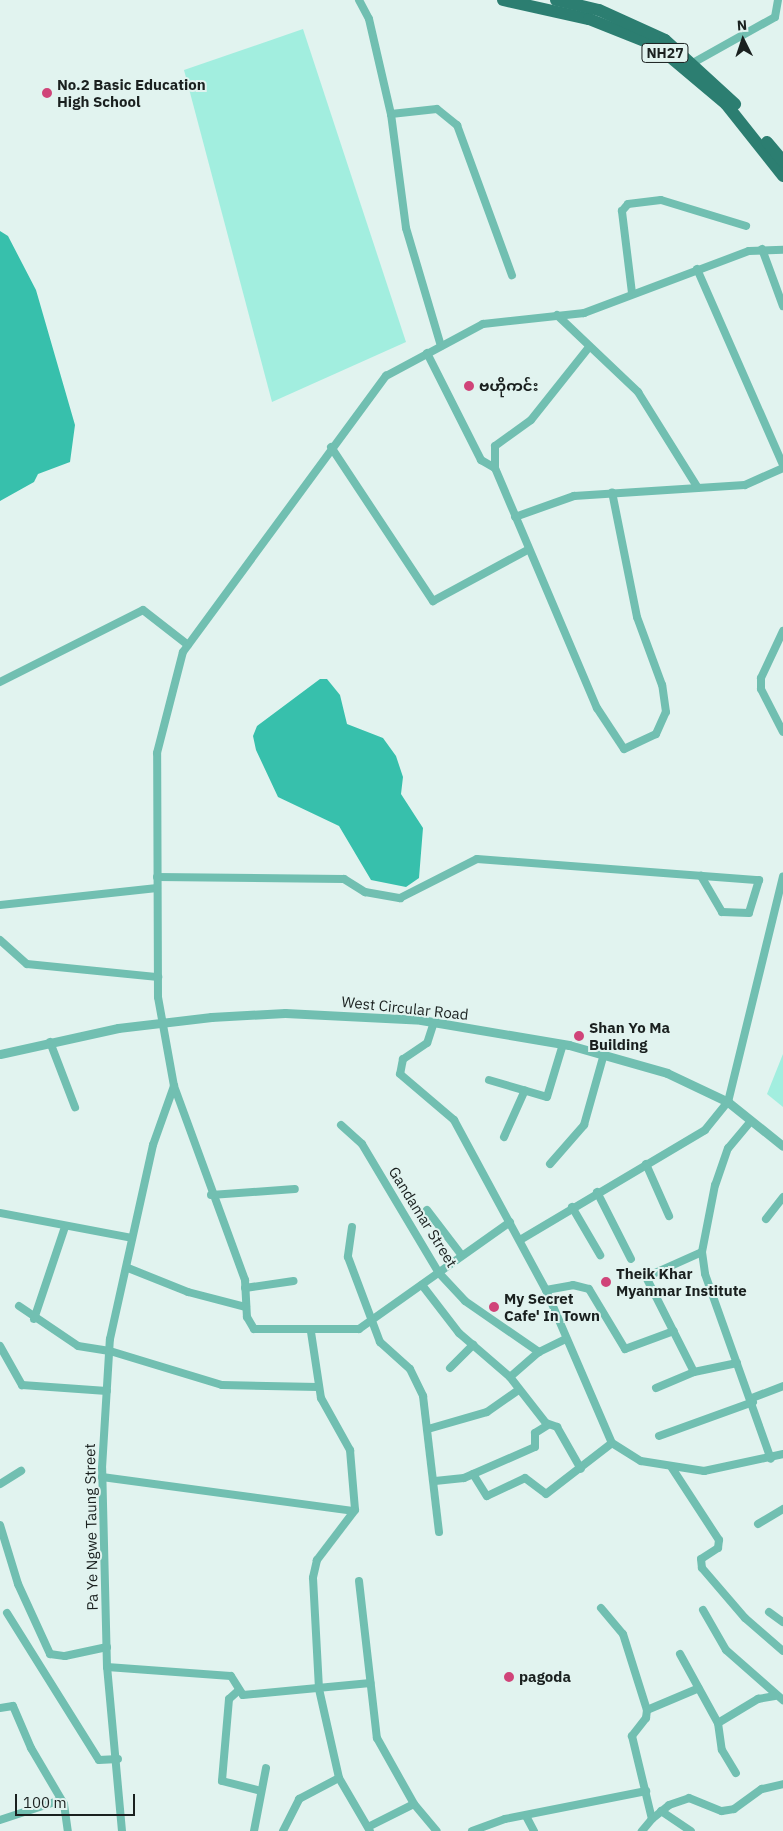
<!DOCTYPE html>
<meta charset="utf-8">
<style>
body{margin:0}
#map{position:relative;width:783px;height:1831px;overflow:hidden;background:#e1f3ef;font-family:"IBM Plex Sans","Noto Sans Myanmar",sans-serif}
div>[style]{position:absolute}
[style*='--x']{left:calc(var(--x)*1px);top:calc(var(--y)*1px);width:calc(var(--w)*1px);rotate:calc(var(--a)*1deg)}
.green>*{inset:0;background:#a2eedf}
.water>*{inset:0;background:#37c0ac}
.minor>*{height:8px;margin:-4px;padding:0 4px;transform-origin:4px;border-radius:4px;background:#71bfb1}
.tertiary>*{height:9px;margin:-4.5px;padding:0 4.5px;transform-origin:4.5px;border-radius:4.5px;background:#71bfb1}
.trunk>*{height:12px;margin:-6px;padding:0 6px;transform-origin:6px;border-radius:6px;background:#2c7e71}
.dots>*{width:14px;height:14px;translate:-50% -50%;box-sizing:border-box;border:2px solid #e1f3ef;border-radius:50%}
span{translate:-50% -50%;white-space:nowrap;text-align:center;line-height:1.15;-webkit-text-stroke:4px #e1f3ef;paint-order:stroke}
.shield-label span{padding:1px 4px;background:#e1f3ef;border:1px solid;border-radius:4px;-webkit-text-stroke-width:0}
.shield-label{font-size:14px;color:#1a201f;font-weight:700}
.poi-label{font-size:15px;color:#1a201f;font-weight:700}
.left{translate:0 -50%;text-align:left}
.street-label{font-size:15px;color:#1a201f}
.north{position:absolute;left:718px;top:15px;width:50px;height:50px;-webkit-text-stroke:4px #e1f3ef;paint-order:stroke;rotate:356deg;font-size:14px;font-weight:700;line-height:20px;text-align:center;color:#1a201f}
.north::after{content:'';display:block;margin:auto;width:18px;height:22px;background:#1a201f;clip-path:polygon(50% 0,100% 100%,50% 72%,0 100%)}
.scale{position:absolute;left:15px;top:1794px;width:120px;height:22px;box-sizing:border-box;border:2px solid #1a201f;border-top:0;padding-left:6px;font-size:15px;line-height:18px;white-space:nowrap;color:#1a201f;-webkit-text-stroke:4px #e1f3ef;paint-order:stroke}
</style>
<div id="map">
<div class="green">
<div style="clip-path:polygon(303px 29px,406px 342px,272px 402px,184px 70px)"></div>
<div style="clip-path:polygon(783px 1054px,783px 1107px,767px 1094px)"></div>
</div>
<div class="water">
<div style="clip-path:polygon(0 231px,8px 236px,36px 290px,75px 425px,70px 462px,38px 474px,34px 482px,0 501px)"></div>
<div style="clip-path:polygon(320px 679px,327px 679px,340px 695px,347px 724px,383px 738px,396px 756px,403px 777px,401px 794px,423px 828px,419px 878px,406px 887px,371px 880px,339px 826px,278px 797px,256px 750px,253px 736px,257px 726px)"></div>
</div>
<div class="minor">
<div style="--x:359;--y:0;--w:21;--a:62"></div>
<div style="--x:369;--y:19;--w:98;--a:77"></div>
<div style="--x:391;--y:114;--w:115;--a:82.5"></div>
<div style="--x:406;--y:228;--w:123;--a:73.5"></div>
<div style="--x:691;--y:64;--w:96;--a:-29.2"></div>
<div style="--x:775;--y:17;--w:17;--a:-80"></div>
<div style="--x:391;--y:114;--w:46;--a:-6.2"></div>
<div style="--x:437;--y:109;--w:26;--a:39"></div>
<div style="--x:457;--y:125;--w:160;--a:69.9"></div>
<div style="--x:762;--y:249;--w:61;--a:69.8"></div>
<div style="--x:697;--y:269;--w:214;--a:66.3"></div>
<div style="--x:632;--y:293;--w:83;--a:-97"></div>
<div style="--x:622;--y:211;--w:9;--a:-49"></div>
<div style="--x:628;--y:204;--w:33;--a:-7"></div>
<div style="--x:661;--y:200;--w:89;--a:17"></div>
<div style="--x:557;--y:315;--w:112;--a:43.5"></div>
<div style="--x:638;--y:392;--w:113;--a:58"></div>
<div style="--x:427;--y:353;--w:120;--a:63.2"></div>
<div style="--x:481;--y:460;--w:16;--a:30"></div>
<div style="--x:495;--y:468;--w:261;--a:67"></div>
<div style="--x:597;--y:708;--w:49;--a:56.6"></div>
<div style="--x:624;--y:749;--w:35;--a:-25"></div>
<div style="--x:656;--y:734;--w:24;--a:-66"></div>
<div style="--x:666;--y:712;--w:27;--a:-98"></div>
<div style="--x:662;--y:685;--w:72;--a:-110.2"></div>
<div style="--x:637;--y:617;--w:127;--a:-101.3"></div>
<div style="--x:331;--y:447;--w:185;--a:56.5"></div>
<div style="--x:433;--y:601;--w:109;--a:-28.4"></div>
<div style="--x:495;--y:468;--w:22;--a:-90"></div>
<div style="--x:495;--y:446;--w:44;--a:-35.8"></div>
<div style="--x:531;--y:420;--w:93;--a:-51.5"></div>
<div style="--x:515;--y:517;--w:63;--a:-19.6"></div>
<div style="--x:574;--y:496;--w:171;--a:-3.7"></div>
<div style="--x:745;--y:485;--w:42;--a:-24.1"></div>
<div style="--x:783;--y:631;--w:52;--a:115.1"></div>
<div style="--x:761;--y:678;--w:11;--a:90"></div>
<div style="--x:761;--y:689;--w:48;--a:62.9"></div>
<div style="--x:0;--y:682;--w:160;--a:-26.7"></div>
<div style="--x:143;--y:610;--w:57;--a:37.9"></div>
<div style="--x:157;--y:877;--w:187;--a:0.6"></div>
<div style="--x:344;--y:879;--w:25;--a:32"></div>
<div style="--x:365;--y:892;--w:36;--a:10"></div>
<div style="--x:400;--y:898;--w:86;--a:-26.9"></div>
<div style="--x:477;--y:859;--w:283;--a:4.3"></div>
<div style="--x:759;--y:880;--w:34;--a:107"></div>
<div style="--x:749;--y:913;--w:27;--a:-178"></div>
<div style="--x:722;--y:912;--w:42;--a:-120.3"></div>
<div style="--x:0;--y:905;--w:158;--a:-6.2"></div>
<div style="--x:0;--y:940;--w:36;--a:42"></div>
<div style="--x:27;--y:964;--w:132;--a:5.7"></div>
<div style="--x:434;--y:1022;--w:22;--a:108"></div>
<div style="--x:427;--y:1043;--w:29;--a:146"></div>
<div style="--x:403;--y:1059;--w:15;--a:101"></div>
<div style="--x:400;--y:1074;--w:71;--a:40.4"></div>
<div style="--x:454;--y:1120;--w:193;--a:61.6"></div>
<div style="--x:546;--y:1290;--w:167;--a:66.7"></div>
<div style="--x:612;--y:1443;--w:34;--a:32"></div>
<div style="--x:641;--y:1461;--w:64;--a:9"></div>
<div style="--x:704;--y:1471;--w:81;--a:-12.1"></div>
<div style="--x:50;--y:1042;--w:70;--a:69"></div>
<div style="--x:489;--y:1080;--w:60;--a:16.3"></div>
<div style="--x:547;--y:1097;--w:55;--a:-73.2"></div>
<div style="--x:174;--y:1086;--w:207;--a:69.9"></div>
<div style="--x:245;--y:1280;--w:37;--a:87"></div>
<div style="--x:247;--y:1317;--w:14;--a:60"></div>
<div style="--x:254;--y:1329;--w:105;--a:0"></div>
<div style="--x:359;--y:1329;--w:185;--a:-35.3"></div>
<div style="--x:751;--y:1121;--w:35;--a:130"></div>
<div style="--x:728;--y:1148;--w:39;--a:109"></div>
<div style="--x:715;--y:1185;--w:68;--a:101"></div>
<div style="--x:702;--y:1252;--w:22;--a:82"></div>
<div style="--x:705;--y:1274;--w:196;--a:70.4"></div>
<div style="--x:341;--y:1125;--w:28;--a:42"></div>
<div style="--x:362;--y:1144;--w:150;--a:59.2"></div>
<div style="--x:439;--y:1273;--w:38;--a:47"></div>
<div style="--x:465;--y:1301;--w:90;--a:34.6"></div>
<div style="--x:539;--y:1352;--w:30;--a:-26"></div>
<div style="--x:504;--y:1137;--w:51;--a:-65.9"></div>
<div style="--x:550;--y:1164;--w:52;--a:-48.9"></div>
<div style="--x:584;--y:1125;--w:74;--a:-74.3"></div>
<div style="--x:646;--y:1164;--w:57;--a:66.1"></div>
<div style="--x:597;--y:1192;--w:75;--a:63.1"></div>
<div style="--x:211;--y:1195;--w:84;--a:-4.1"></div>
<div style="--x:572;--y:1207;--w:56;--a:59.7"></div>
<div style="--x:427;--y:1210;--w:54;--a:52.5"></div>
<div style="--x:0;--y:1213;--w:134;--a:10.7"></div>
<div style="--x:766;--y:1219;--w:28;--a:-52"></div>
<div style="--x:352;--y:1227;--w:30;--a:98"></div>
<div style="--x:348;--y:1257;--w:91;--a:69.4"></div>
<div style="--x:380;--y:1342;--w:40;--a:42"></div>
<div style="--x:410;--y:1369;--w:30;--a:64"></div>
<div style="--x:423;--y:1396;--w:137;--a:83.3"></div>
<div style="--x:520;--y:1240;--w:215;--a:-30.7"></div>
<div style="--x:705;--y:1130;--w:36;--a:-51"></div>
<div style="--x:728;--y:1102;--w:232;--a:-76.3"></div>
<div style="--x:128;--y:1268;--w:65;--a:21.8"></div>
<div style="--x:188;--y:1292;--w:60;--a:14.5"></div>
<div style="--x:422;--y:1285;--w:61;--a:52.4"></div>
<div style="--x:459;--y:1333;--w:67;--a:40.8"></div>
<div style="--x:510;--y:1377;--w:58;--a:52"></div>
<div style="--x:546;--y:1423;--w:12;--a:20"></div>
<div style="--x:557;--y:1427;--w:48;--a:60.3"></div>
<div style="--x:245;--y:1288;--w:49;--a:-8.3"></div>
<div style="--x:546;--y:1290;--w:27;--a:-10"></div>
<div style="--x:573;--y:1285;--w:16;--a:14"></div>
<div style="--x:589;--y:1289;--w:70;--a:59"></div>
<div style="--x:625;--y:1349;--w:52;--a:-20.2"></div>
<div style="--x:19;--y:1306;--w:71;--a:34.1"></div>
<div style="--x:78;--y:1346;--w:32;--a:9"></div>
<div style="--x:110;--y:1351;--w:117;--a:16.9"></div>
<div style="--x:222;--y:1385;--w:96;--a:1.2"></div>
<div style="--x:34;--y:1319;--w:97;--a:-71.4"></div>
<div style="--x:311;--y:1332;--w:67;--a:81.4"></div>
<div style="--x:321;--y:1398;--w:60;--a:60.9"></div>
<div style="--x:350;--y:1450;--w:60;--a:85.2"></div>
<div style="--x:355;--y:1510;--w:63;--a:127.2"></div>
<div style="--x:317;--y:1560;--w:18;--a:103"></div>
<div style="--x:313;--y:1578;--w:111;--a:86.9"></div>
<div style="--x:319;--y:1689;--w:91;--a:77.3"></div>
<div style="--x:339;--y:1778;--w:61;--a:59.7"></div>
<div style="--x:0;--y:1346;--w:45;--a:60.6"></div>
<div style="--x:22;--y:1385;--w:85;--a:4"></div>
<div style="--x:450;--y:1368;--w:33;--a:-45"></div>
<div style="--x:694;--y:1372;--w:106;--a:-116.8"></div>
<div style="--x:646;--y:1277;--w:61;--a:-24.1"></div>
<div style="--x:510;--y:1377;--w:38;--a:-41"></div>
<div style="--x:656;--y:1388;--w:41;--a:-22.8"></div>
<div style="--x:694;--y:1372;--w:44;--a:-11.8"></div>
<div style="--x:752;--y:1398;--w:33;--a:-21"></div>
<div style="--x:428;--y:1429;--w:61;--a:-16.1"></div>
<div style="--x:487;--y:1412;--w:39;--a:-35"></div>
<div style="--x:659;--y:1436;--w:100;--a:-19.9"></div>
<div style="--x:672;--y:1468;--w:86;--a:56.9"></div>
<div style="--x:719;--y:1540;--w:8;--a:97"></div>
<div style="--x:718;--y:1548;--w:20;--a:147"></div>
<div style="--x:701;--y:1559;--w:9;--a:84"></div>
<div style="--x:702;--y:1568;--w:66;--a:49.3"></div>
<div style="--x:745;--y:1618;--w:50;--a:41"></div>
<div style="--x:473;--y:1474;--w:26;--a:58"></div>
<div style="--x:487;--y:1496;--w:42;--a:-25.3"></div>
<div style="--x:525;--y:1478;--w:26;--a:37"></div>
<div style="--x:546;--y:1494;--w:83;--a:-37.7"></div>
<div style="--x:102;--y:1477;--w:253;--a:7.7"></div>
<div style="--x:435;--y:1481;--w:29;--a:-6"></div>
<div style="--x:464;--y:1478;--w:77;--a:-23.6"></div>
<div style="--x:535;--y:1447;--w:14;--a:-90"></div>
<div style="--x:535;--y:1433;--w:15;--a:-32"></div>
<div style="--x:0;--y:1484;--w:25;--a:-32"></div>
<div style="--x:758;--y:1524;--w:29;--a:-31"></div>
<div style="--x:0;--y:1525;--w:62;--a:73"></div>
<div style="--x:18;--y:1584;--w:77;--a:65.4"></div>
<div style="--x:50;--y:1654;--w:15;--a:8"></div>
<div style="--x:65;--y:1656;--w:43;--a:-12.1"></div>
<div style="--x:359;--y:1581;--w:158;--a:83.5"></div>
<div style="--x:377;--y:1738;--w:76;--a:60.7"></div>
<div style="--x:414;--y:1804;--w:35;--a:50"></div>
<div style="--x:601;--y:1608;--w:34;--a:50"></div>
<div style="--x:623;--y:1634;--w:80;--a:72.5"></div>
<div style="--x:647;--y:1710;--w:8;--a:97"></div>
<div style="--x:646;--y:1718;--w:23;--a:128"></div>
<div style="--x:632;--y:1736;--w:85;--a:76.5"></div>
<div style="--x:652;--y:1819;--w:16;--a:130"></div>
<div style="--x:703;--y:1610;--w:46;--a:60.1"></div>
<div style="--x:726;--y:1650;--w:76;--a:41.3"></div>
<div style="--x:769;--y:1612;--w:17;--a:36"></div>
<div style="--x:7;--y:1613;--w:173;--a:58"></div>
<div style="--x:99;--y:1760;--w:19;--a:-3"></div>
<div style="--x:680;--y:1654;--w:79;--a:61.2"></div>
<div style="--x:718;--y:1723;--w:27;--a:82"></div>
<div style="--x:722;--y:1750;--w:27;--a:59"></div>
<div style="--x:107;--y:1667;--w:124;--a:4.2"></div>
<div style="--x:231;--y:1676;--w:22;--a:58"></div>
<div style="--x:243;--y:1695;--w:128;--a:-5.4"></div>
<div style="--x:239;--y:1690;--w:13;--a:138"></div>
<div style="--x:229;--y:1699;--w:82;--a:94.9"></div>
<div style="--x:222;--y:1781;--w:40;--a:14.4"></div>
<div style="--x:0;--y:1708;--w:13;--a:-9"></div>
<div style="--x:13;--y:1706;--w:46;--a:66.8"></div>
<div style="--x:31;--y:1748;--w:65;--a:59.5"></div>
<div style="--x:64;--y:1804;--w:27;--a:82"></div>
<div style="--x:647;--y:1710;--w:56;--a:-22.9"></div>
<div style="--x:718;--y:1723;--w:47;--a:-31"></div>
<div style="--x:758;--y:1699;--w:17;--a:-10"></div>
<div style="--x:661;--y:1811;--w:36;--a:34"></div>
<div style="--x:526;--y:1816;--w:17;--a:62"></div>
<div style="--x:652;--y:1819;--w:22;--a:-39"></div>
<div style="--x:669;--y:1805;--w:21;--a:-19"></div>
<div style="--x:689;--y:1798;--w:35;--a:22"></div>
<div style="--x:722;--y:1811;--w:12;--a:-9"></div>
<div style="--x:734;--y:1809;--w:34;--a:-36"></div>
<div style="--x:762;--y:1789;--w:22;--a:-13"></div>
<div style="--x:0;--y:1820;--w:64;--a:-18.2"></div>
<div style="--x:368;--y:1827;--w:51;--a:-26.6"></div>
<div style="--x:122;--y:1831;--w:165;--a:-95.2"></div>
<div style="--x:107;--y:1667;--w:199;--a:-91.4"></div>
<div style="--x:102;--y:1468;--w:129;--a:-86.5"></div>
<div style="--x:110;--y:1339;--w:199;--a:-77.5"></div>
<div style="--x:153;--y:1145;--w:63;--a:-70.4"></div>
<div style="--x:174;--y:1086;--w:90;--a:-100.2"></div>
<div style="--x:158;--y:997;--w:244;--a:-90.2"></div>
<div style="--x:157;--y:753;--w:104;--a:-75.6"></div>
<div style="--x:183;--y:652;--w:343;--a:-53.7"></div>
<div style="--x:386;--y:376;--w:110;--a:-28.2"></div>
<div style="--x:483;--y:324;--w:102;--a:-6.2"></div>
<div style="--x:584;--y:313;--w:176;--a:-20.6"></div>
<div style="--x:749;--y:251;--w:34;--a:-2"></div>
<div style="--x:254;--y:1831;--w:64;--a:-79.2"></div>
<div style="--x:283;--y:1831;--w:36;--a:-63"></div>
<div style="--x:299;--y:1799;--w:45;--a:-27.7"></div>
<div style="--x:472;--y:1831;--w:35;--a:-20"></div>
<div style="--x:505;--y:1819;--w:144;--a:-11.2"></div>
</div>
<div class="tertiary">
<div style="--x:0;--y:1054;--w:121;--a:-12.4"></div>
<div style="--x:118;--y:1028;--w:94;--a:-6.7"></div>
<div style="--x:211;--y:1017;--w:74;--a:-3.1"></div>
<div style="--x:285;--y:1013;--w:136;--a:2.9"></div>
<div style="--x:421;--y:1020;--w:150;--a:9.6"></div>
<div style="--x:569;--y:1045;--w:102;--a:15.9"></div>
<div style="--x:667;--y:1073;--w:68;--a:25.4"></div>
<div style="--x:728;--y:1102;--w:70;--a:38.7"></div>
</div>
<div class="trunk">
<div style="--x:503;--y:0;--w:88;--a:12.5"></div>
<div style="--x:589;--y:19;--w:73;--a:21.7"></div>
<div style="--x:657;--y:46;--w:90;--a:40"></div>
<div style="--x:726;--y:104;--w:92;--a:51.6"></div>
<div style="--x:556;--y:0;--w:44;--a:13.1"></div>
<div style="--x:599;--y:10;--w:72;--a:24.4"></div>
<div style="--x:665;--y:40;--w:95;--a:42.4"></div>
<div style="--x:767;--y:142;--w:25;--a:50"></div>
</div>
<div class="dots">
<div style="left:47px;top:93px;background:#d04479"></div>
<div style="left:469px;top:386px;background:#d04479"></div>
<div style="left:579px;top:1036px;background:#d04479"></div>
<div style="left:606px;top:1282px;background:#d04479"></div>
<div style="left:494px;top:1307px;background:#d04479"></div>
<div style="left:509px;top:1677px;background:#d04479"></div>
</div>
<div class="shield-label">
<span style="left:665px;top:53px">NH27</span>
</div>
<div class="poi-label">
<span class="left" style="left:57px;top:93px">No.2 Basic Education<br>High School</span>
<span class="left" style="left:479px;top:386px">ဗဟိုကင်း</span>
<span class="left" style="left:589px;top:1036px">Shan Yo Ma<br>Building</span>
<span class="left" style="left:616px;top:1282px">Theik Khar<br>Myanmar Institute</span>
<span class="left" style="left:504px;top:1307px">My Secret<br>Cafe' In Town</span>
<span class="left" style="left:519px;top:1677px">pagoda</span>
</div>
<div class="street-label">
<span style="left:405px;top:1008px;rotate:6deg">West Circular Road</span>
<span style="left:423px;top:1217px;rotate:58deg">Gandamar Street</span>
<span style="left:91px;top:1527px;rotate:-91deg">Pa Ye Ngwe Taung Street</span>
</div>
<div class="north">N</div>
<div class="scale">100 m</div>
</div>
